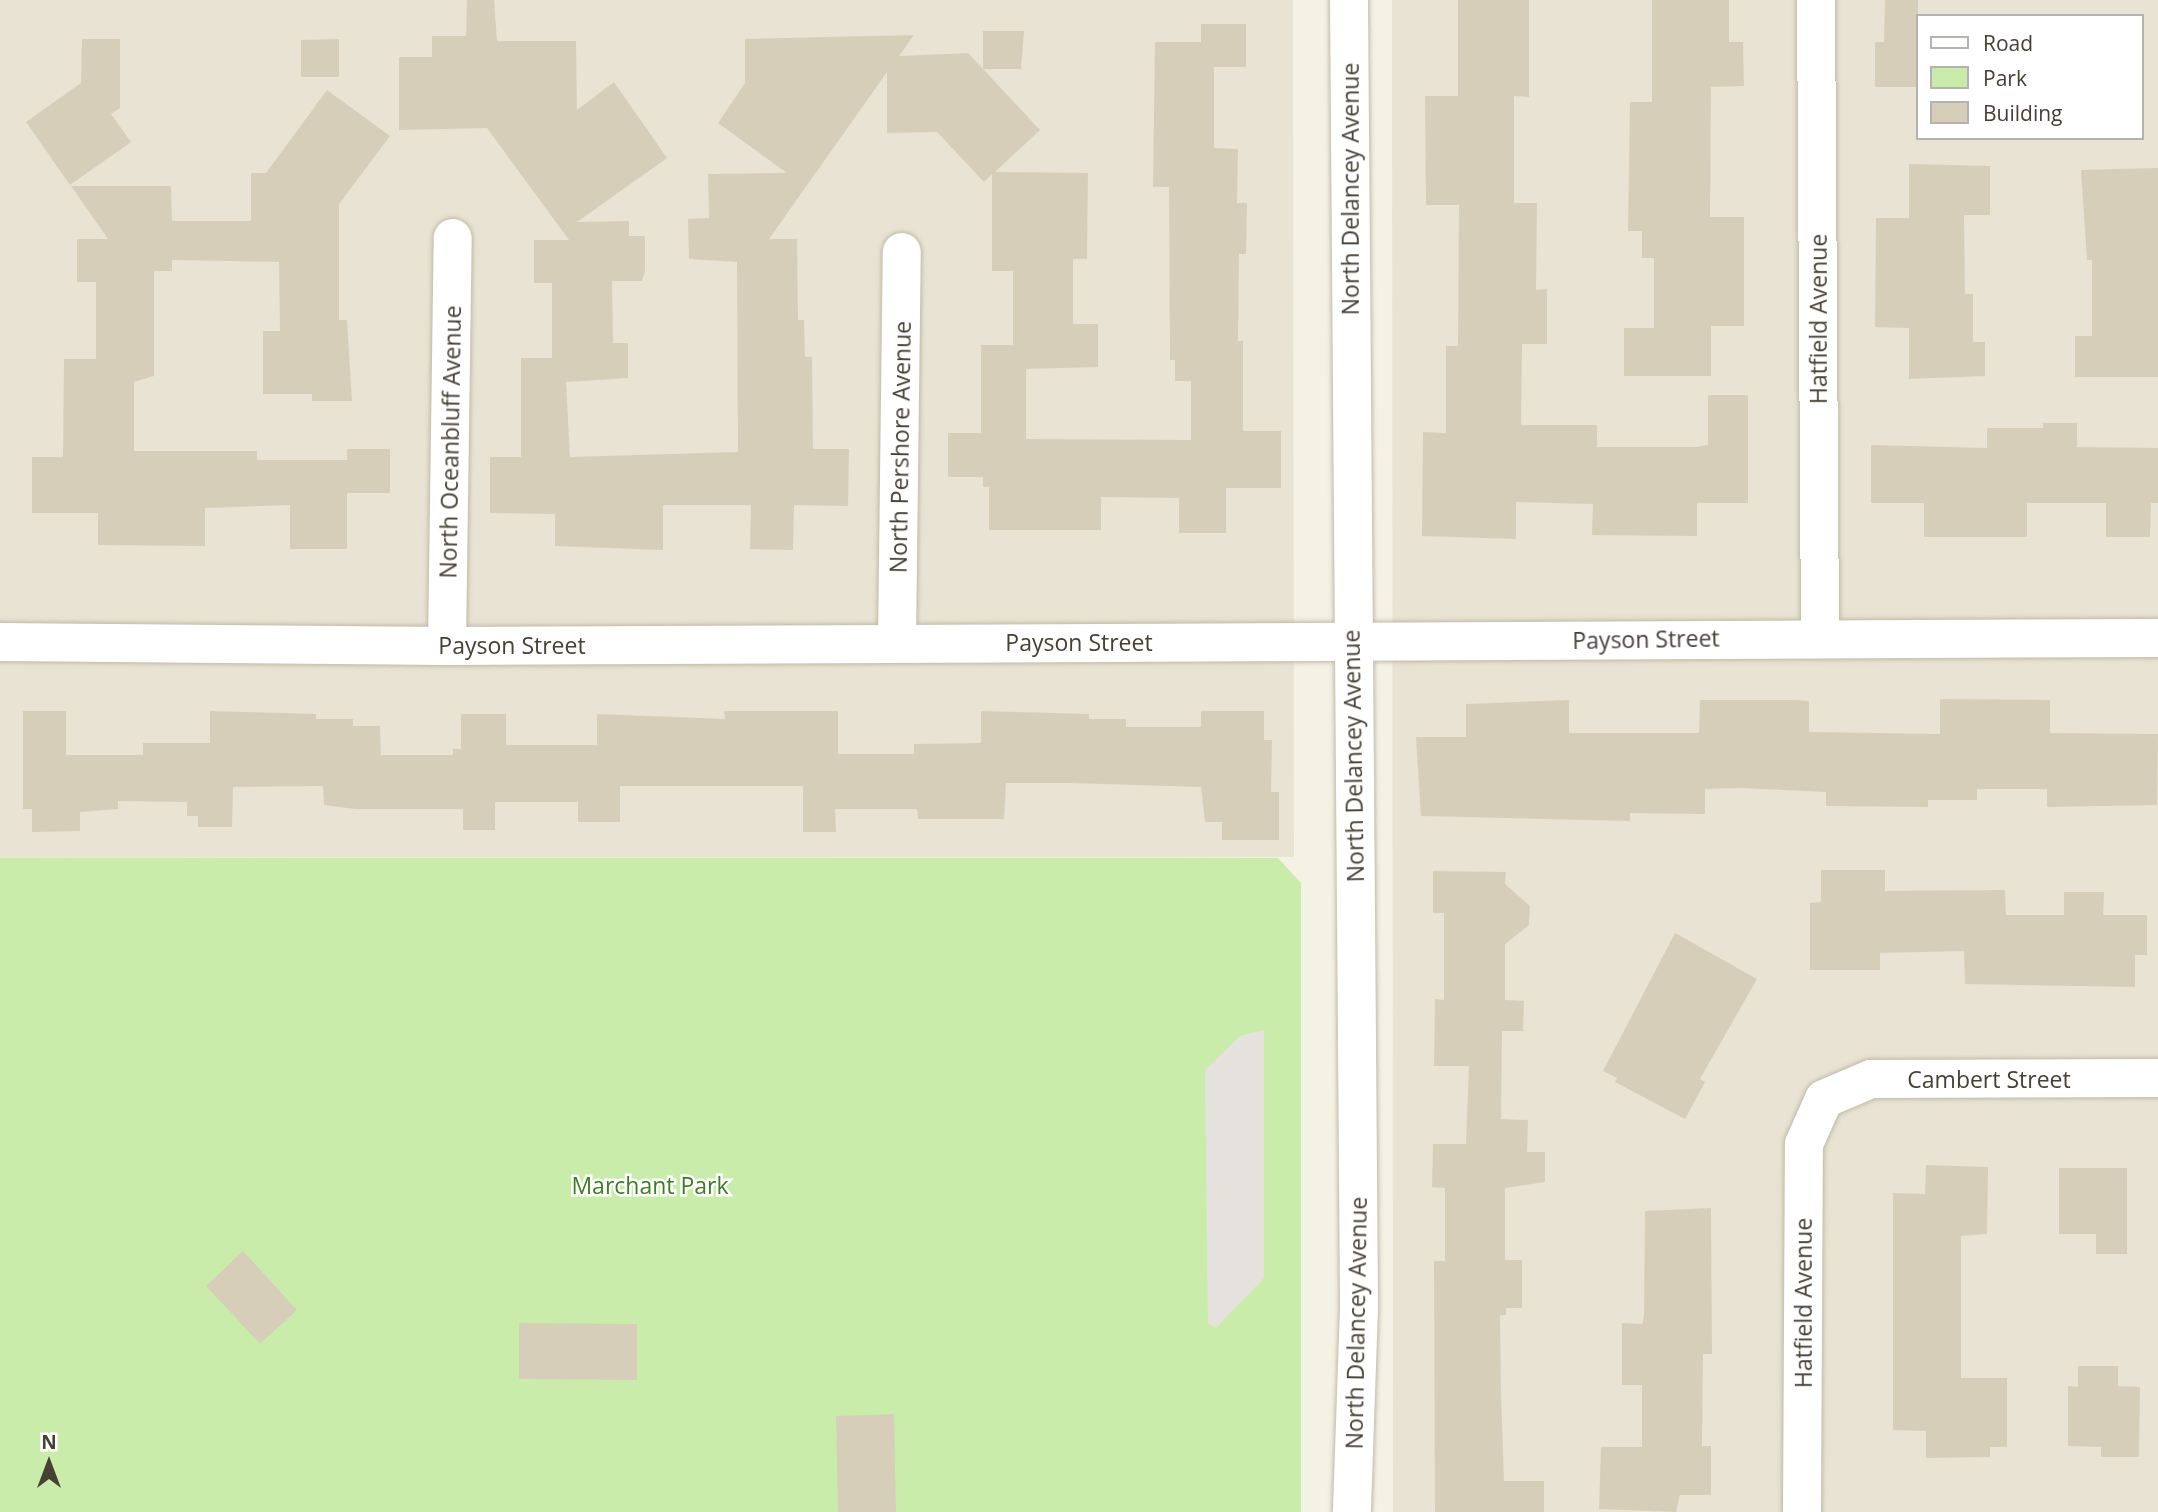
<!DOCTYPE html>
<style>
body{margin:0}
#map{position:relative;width:2158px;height:1512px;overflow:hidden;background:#f4f1e5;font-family:"Open Sans",sans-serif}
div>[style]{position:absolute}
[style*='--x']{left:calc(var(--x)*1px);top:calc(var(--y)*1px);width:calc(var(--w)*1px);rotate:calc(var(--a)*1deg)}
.residential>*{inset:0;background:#e9e3d3}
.green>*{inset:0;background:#caecab}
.parking>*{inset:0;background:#e5e2de}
.building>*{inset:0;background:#d7ceba}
.roads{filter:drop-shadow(0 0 2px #c0baa7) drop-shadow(0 0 2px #c0baa7)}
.minor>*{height:38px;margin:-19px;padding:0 19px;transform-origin:19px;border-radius:19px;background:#fff}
span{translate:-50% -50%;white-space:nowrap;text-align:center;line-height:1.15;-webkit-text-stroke:5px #fff;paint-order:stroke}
.street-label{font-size:23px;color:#474134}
.park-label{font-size:23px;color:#3e7e22}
.legend{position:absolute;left:1916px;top:14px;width:228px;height:126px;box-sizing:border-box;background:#fff;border:2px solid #b5b3ae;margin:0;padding:9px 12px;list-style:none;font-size:21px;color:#474134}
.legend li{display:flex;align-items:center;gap:14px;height:35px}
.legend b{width:35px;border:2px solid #b5b3ae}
.north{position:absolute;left:14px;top:1428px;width:70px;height:70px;-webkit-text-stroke:5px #fff;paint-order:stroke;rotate:0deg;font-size:19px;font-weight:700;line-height:28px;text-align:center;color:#474134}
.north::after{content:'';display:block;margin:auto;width:24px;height:32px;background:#474134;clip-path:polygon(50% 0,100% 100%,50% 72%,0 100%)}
</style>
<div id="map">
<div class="residential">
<div style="clip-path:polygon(0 0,1293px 0,1294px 857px,0 858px)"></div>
<div style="clip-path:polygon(evenodd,1392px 0,2158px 0,2158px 1512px,1393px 1512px,1392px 0,1918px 16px,2142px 16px,2142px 138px,1918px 138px,1918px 16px)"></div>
</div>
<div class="green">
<div style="clip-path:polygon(0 858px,1278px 858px,1301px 883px,1301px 1512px,0 1512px)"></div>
</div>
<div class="parking">
<div style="clip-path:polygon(1264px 1030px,1264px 1278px,1216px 1328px,1208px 1324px,1205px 1070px,1240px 1036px)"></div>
</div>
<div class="building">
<div style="clip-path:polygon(467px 0,494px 0,497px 41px,576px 41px,577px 110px,614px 82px,667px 158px,577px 222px,629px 221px,629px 236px,645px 236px,645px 271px,642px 281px,612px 281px,613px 343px,628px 343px,628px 378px,566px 382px,570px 457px,738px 452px,737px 262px,689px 259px,688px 219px,709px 218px,708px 174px,787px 173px,718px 123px,745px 83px,745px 39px,914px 35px,899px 56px,968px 53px,983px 69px,983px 31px,1024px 31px,1021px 69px,983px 69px,1040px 130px,995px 172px,1088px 173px,1087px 259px,1073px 259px,1073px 324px,1098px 324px,1098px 367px,1026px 369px,1026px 439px,1191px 440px,1191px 381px,1175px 381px,1175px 360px,1170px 360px,1169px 187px,1153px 187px,1155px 42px,1201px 42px,1201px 24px,1246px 24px,1246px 67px,1214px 67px,1214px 148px,1238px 149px,1237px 203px,1247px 203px,1246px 254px,1239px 254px,1238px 341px,1243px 341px,1243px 431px,1281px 431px,1281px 488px,1226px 488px,1226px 533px,1179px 533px,1179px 498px,1101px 497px,1101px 530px,989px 530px,989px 487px,983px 487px,983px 477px,948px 477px,948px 433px,981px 433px,981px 345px,1013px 345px,1013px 271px,992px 271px,992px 174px,984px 182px,937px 132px,887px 133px,887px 72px,769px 239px,797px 239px,798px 320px,804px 320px,805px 357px,812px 357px,813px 449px,849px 449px,848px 506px,794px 505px,793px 550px,750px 549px,751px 505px,663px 505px,663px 550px,555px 546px,555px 514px,490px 513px,490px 457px,521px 457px,521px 358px,552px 358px,552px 283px,534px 283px,534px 240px,569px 240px,487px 128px,399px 130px,399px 57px,432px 57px,432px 36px,466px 36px)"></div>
<div style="clip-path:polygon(1458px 0,1529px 0,1529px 97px,1514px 96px,1514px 203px,1537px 203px,1536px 290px,1547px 289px,1547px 344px,1522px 344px,1521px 425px,1597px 425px,1597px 447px,1695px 447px,1708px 445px,1708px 395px,1748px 395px,1748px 503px,1697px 503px,1697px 536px,1592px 535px,1593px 504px,1516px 502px,1516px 539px,1422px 536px,1423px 432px,1446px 433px,1446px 346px,1458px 346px,1459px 205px,1426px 205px,1425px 96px,1458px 96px)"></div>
<div style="clip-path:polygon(1652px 0,1729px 0,1729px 42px,1743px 42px,1744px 86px,1711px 87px,1710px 217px,1744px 217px,1744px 326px,1711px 326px,1711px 376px,1624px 376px,1624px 328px,1654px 328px,1654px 258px,1642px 258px,1642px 231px,1628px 231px,1630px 102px,1652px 102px)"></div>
<div style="clip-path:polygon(1885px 0,1918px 0,1918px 87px,1875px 87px,1875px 42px,1884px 42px)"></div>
<div style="clip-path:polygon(82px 39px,120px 39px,120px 108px,111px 114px,131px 142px,70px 185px,26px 122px,81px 83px)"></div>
<div style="clip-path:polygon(339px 39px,339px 77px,301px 77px,301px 40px)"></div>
<div style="clip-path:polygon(327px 90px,390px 136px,339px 204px,339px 320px,347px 320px,352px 401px,312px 401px,312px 394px,263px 394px,263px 331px,280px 331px,279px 262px,172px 260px,172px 271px,154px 271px,154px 376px,134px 382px,134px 451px,257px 451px,257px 460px,347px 460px,347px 449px,390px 449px,390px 493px,347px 493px,347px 549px,290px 549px,290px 505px,205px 508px,205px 546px,98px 545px,98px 513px,32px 513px,32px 457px,63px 457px,64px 359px,96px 359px,96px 282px,77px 282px,77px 239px,108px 239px,71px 186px,171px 186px,172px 221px,251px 221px,251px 173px,266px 173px)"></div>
<div style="clip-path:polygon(1909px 164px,1990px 166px,1990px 215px,1964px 215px,1965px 294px,1973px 294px,1973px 342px,1985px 342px,1985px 376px,1909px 379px,1909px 328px,1875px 327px,1876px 218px,1909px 218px)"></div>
<div style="clip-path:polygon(2158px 168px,2158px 377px,2075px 377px,2075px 336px,2092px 336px,2092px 260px,2087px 260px,2081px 170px)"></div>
<div style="clip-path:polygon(2043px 423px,2077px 423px,2077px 447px,2158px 448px,2158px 503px,2151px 503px,2150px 537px,2106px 537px,2106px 503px,2027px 503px,2027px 537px,1924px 537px,1924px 503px,1871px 503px,1871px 445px,1987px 448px,1987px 428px,2043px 428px)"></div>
<div style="clip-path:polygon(1940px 699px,2050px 700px,2050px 733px,2158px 734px,2157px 805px,2047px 807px,2047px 789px,1977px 789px,1977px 800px,1928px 800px,1928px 807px,1826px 806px,1826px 792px,1741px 788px,1705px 789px,1705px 814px,1630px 813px,1630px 821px,1421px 816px,1416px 737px,1466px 737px,1466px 704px,1569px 700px,1569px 733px,1699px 733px,1700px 700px,1796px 700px,1809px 701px,1809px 732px,1940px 734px)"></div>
<div style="clip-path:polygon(23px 711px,66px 711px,66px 755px,143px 755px,143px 743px,210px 743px,210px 711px,316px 714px,316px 719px,353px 719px,353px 726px,380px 726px,381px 755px,453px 755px,453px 749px,461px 749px,461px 714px,506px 714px,506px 745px,597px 745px,597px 714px,725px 719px,724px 711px,838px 711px,838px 754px,914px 754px,914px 744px,981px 743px,981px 711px,1089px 714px,1089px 719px,1126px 719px,1126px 727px,1201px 727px,1201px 711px,1264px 711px,1264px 740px,1272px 740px,1271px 792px,1279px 792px,1279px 840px,1222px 840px,1222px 822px,1205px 822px,1201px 787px,1071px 783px,1006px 783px,1004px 819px,918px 819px,917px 809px,835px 809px,836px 832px,803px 832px,803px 786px,620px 786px,620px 822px,578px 822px,578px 802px,495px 802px,495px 830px,463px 830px,463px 809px,355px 809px,324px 805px,323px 786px,233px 787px,232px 827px,198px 827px,198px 816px,187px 816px,187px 802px,118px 801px,118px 809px,80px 812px,80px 831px,32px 832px,32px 809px,23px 809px)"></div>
<div style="clip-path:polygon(1821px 870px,1885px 870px,1885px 891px,2005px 890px,2006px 915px,2064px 915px,2064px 892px,2104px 892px,2103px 915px,2147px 915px,2147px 955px,2135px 955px,2135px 987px,1965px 984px,1964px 951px,1880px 953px,1880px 970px,1810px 970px,1810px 903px,1821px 902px)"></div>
<div style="clip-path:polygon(1433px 871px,1506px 872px,1505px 884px,1530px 906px,1529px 925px,1505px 944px,1505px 1000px,1524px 1001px,1523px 1031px,1502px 1031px,1501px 1119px,1528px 1120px,1527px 1152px,1545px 1152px,1545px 1182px,1505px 1188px,1505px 1260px,1522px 1260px,1522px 1308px,1506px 1308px,1506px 1315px,1500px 1315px,1501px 1393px,1504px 1481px,1544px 1481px,1544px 1512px,1435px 1512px,1434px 1261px,1445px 1261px,1445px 1188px,1432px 1187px,1433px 1144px,1466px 1144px,1469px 1066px,1434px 1066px,1435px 999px,1444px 1000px,1444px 913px,1433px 913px)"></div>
<div style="clip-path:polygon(1675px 933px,1757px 979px,1700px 1079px,1705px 1082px,1685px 1119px,1615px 1082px,1617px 1078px,1603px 1071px)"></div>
<div style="clip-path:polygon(1926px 1165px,1988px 1167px,1987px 1234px,1961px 1236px,1961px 1378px,2007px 1378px,2007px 1447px,1990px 1447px,1990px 1457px,1926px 1458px,1926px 1431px,1893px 1430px,1893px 1193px,1925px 1194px)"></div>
<div style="clip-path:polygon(2059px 1168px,2127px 1168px,2127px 1254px,2096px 1254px,2096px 1234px,2059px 1234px)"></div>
<div style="clip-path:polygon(1711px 1208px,1712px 1354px,1703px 1354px,1702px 1446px,1711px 1446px,1711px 1495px,1680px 1495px,1676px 1512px,1599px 1509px,1601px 1447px,1642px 1447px,1642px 1385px,1622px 1385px,1622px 1323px,1642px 1324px,1644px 1316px,1645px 1211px)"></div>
<div style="clip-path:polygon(243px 1251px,297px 1310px,260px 1344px,206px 1286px)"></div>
<div style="clip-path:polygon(519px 1323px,637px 1324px,637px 1380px,519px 1379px)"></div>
<div style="clip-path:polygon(2078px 1366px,2118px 1366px,2118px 1386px,2140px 1387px,2139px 1457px,2101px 1457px,2101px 1447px,2068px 1446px,2068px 1386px,2078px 1387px)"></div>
<div style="clip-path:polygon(894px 1414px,896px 1512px,838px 1512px,836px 1416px)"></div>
</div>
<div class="roads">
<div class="minor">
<div style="--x:1349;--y:0;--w:1308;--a:89.56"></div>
<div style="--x:1359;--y:1308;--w:204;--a:92"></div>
<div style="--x:1816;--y:0;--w:638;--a:89.64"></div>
<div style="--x:0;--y:642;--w:447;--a:0.5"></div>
<div style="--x:447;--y:646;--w:1711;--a:-0.27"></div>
<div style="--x:897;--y:642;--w:390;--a:-89.3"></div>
<div style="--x:447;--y:646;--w:408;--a:-89.2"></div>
<div style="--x:1802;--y:1512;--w:368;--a:-89.7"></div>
<div style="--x:1804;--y:1144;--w:49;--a:-66"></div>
<div style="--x:1824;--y:1099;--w:51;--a:-23.1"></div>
<div style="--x:1871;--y:1079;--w:287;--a:-0.2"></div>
</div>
</div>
<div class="street-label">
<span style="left:1350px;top:189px;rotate:-90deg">North Delancey Avenue</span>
<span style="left:1818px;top:319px;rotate:-90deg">Hatfield Avenue</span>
<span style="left:450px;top:442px;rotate:-89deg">North Oceanbluff Avenue</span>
<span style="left:900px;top:447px;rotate:-89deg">North Pershore Avenue</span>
<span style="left:1646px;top:639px;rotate:-1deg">Payson Street</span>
<span style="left:1079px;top:642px">Payson Street</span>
<span style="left:512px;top:645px">Payson Street</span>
<span style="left:1353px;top:756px;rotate:-91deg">North Delancey Avenue</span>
<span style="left:1989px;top:1079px">Cambert Street</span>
<span style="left:1803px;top:1303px;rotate:-90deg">Hatfield Avenue</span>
<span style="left:1356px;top:1323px;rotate:-89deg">North Delancey Avenue</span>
</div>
<div class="park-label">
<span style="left:650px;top:1185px">Marchant Park</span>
</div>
<ul class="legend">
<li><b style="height:9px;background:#fff"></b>Road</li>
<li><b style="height:19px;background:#caecab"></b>Park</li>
<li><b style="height:19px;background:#d7ceba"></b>Building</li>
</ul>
<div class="north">N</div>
</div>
